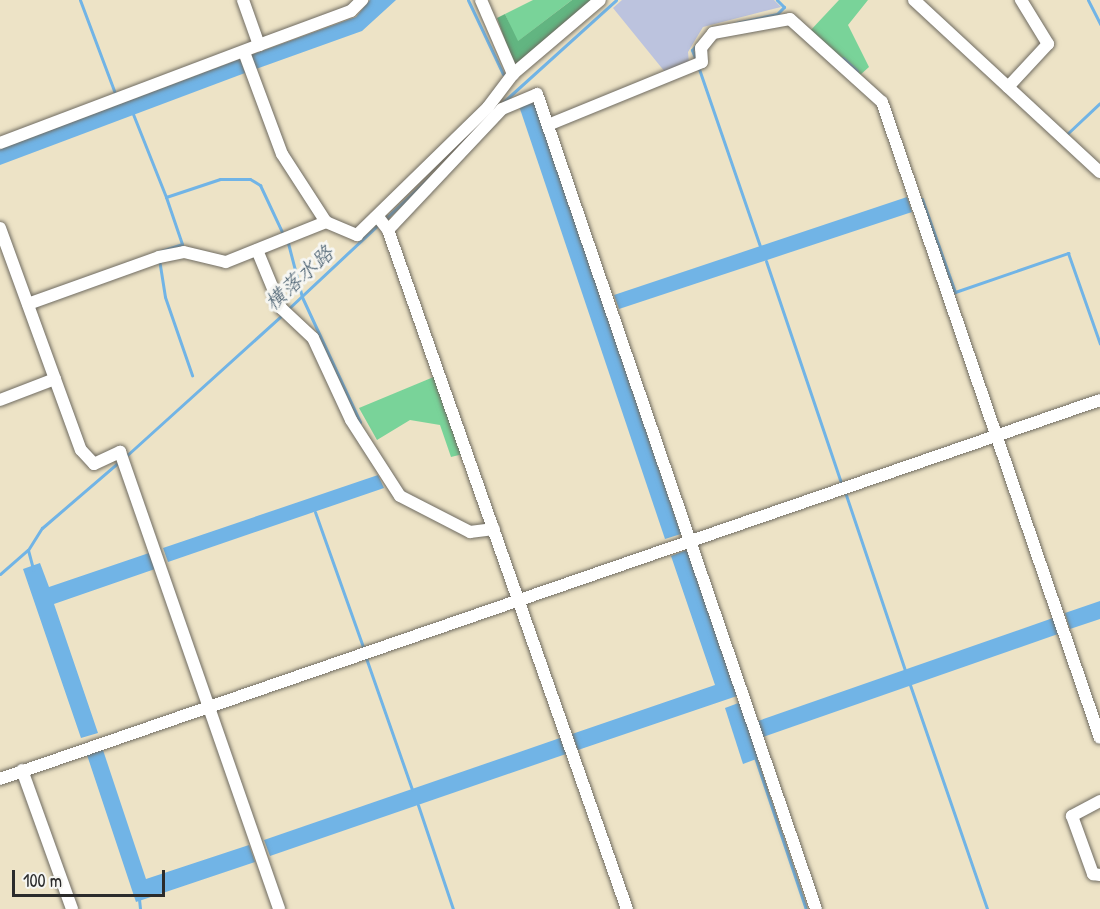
<!DOCTYPE html>
<meta charset="utf-8">
<style>
body{margin:0}
#map{position:relative;width:1100px;height:909px;overflow:hidden;background:#ede3c6;font-family:"Patrick Hand","Klee One",sans-serif}
div>[style]{position:absolute}
[style*='--x']{left:calc(var(--x)*1px);top:calc(var(--y)*1px);width:calc(var(--w)*1px);rotate:calc(var(--a)*1deg)}
.industrial>*{inset:0;background:#bcc3de}
.green>*{inset:0;background:#79d399}
.forest>*{inset:0;background:#62b581}
.water>*{inset:0;background:#71b4e6}
.stream>*{height:3px;margin:-1.5px;padding:0 1.5px;transform-origin:1.5px;border-radius:1.5px;background:#71b4e6}
.roads{filter:drop-shadow(0 0 2px #6f6b61) drop-shadow(0 0 2px #6f6b61)}
.minor>*{height:12px;margin:-6px;padding:0 6px;transform-origin:6px;border-radius:6px;background:#fff}
span{translate:-50% -50%;white-space:nowrap;text-align:center;line-height:1.15;-webkit-text-stroke:6px #f6f6f2;paint-order:stroke}
.water-label{font-size:21px;color:#445b6c;font-style:italic}
.scale{position:absolute;left:12px;top:870px;width:153px;height:27px;box-sizing:border-box;border:3px solid #2b2b2b;border-top:0;padding-left:8px;font-size:18px;line-height:21px;white-space:nowrap;color:#2b2b2b;-webkit-text-stroke:4px #f6f6f2;paint-order:stroke}
</style>
<div id="map">
<div class="industrial">
<div style="clip-path:polygon(622px 0,774px 0,781px 7px,703px 27px,688px 52px,689px 63px,665px 72px,613px 8px)"></div>
</div>
<div class="green">
<div style="clip-path:polygon(533px 0,572px 0,517px 42px,505px 14px)"></div>
<div style="clip-path:polygon(839px 0,868px 0,848px 25px,869px 67px,859px 76px,809px 32px)"></div>
<div style="clip-path:polygon(436px 376px,463px 454px,451px 457px,440px 425px,410px 420px,377px 440px,359px 408px)"></div>
</div>
<div class="forest">
<div style="clip-path:polygon(572px 0,593px 0,515px 68px,497px 18px,505px 14px,518px 41px)"></div>
</div>
<div class="water">
<div style="clip-path:polygon(370px 0,396px 0,362px 31px,256px 69px,251px 55px,356px 17px)"></div>
<div style="clip-path:polygon(240px 59px,245px 73px,0 165px,0 149px)"></div>
<div style="clip-path:polygon(534px 101px,681px 534px,665px 539px,519px 106px)"></div>
<div style="clip-path:polygon(907px 197px,912px 212px,619px 309px,614px 295px)"></div>
<div style="clip-path:polygon(378px 475px,384px 488px,168px 562px,163px 548px)"></div>
<div style="clip-path:polygon(687px 550px,737px 696px,578px 750px,572px 734px,715px 685px,671px 556px)"></div>
<div style="clip-path:polygon(149px 553px,155px 569px,54px 604px,98px 733px,81px 738px,23px 569px,40px 563px,49px 587px)"></div>
<div style="clip-path:polygon(1100px 601px,1100px 619px,1070px 629px,1065px 613px)"></div>
<div style="clip-path:polygon(1053px 618px,1058px 634px,763px 737px,758px 721px)"></div>
<div style="clip-path:polygon(741px 702px,759px 758px,743px 764px,725px 708px)"></div>
<div style="clip-path:polygon(560px 738px,566px 754px,270px 856px,264px 840px)"></div>
<div style="clip-path:polygon(103px 750px,146px 879px,249px 845px,255px 862px,136px 902px,87px 755px)"></div>
</div>
<div class="stream">
<div style="--x:80;--y:0;--w:99;--a:69.4"></div>
<div style="--x:468;--y:0;--w:82;--a:64.7"></div>
<div style="--x:1088;--y:0;--w:27;--a:63"></div>
<div style="--x:736;--y:23;--w:42;--a:-12.4"></div>
<div style="--x:777;--y:14;--w:10;--a:-45"></div>
<div style="--x:784;--y:7;--w:10;--a:-135"></div>
<div style="--x:843;--y:58;--w:19;--a:43"></div>
<div style="--x:696;--y:60;--w:11;--a:-112"></div>
<div style="--x:692;--y:50;--w:30;--a:-48"></div>
<div style="--x:698;--y:66;--w:190;--a:71"></div>
<div style="--x:501;--y:104;--w:155;--a:-42.1"></div>
<div style="--x:133;--y:114;--w:89;--a:68.3"></div>
<div style="--x:166;--y:197;--w:57;--a:-18.4"></div>
<div style="--x:220;--y:179;--w:30;--a:0"></div>
<div style="--x:250;--y:179;--w:12;--a:31"></div>
<div style="--x:260;--y:185;--w:54;--a:64.9"></div>
<div style="--x:1067;--y:134;--w:45;--a:-43.2"></div>
<div style="--x:922;--y:199;--w:99;--a:70.5"></div>
<div style="--x:955;--y:292;--w:120;--a:-19"></div>
<div style="--x:1068;--y:253;--w:96;--a:70.6"></div>
<div style="--x:384;--y:220;--w:63;--a:-43.1"></div>
<div style="--x:288;--y:243;--w:56;--a:75.5"></div>
<div style="--x:302;--y:297;--w:138;--a:65.1"></div>
<div style="--x:158;--y:252;--w:25;--a:-18"></div>
<div style="--x:182;--y:244;--w:50;--a:-108.8"></div>
<div style="--x:159;--y:259;--w:38;--a:81"></div>
<div style="--x:165;--y:297;--w:83;--a:70.9"></div>
<div style="--x:766;--y:261;--w:234;--a:71.3"></div>
<div style="--x:287;--y:310;--w:126;--a:-43.1"></div>
<div style="--x:125;--y:457;--w:213;--a:-42.1"></div>
<div style="--x:846;--y:495;--w:185;--a:71.4"></div>
<div style="--x:315;--y:512;--w:143;--a:70.4"></div>
<div style="--x:28;--y:550;--w:20;--a:75"></div>
<div style="--x:0;--y:574;--w:37;--a:-41"></div>
<div style="--x:28;--y:550;--w:26;--a:-58"></div>
<div style="--x:42;--y:528;--w:103;--a:-40.7"></div>
<div style="--x:366;--y:658;--w:139;--a:70.7"></div>
<div style="--x:909;--y:682;--w:240;--a:71"></div>
<div style="--x:755;--y:757;--w:160;--a:71.5"></div>
<div style="--x:418;--y:805;--w:110;--a:71.4"></div>
<div style="--x:139;--y:899;--w:10;--a:84"></div>
</div>
<div class="roads">
<div class="minor">
<div style="--x:481;--y:0;--w:81;--a:66.6"></div>
<div style="--x:914;--y:0;--w:253;--a:42.8"></div>
<div style="--x:259;--y:45;--w:98;--a:-20.3"></div>
<div style="--x:351;--y:11;--w:16;--a:-45"></div>
<div style="--x:244;--y:52;--w:109;--a:69.6"></div>
<div style="--x:282;--y:154;--w:81;--a:57.1"></div>
<div style="--x:326;--y:222;--w:34;--a:23"></div>
<div style="--x:357;--y:235;--w:183;--a:-44.3"></div>
<div style="--x:488;--y:107;--w:41;--a:-52.9"></div>
<div style="--x:513;--y:74;--w:114;--a:-40.4"></div>
<div style="--x:1008;--y:87;--w:59;--a:-47.1"></div>
<div style="--x:1048;--y:44;--w:52;--a:-121.5"></div>
<div style="--x:548;--y:125;--w:166;--a:-22.2"></div>
<div style="--x:702;--y:62;--w:14;--a:-94"></div>
<div style="--x:701;--y:48;--w:19;--a:-51"></div>
<div style="--x:713;--y:33;--w:78;--a:-10.3"></div>
<div style="--x:790;--y:19;--w:124;--a:42.1"></div>
<div style="--x:882;--y:102;--w:672;--a:71.08"></div>
<div style="--x:0;--y:143;--w:277;--a:-20.7"></div>
<div style="--x:259;--y:45;--w:48;--a:-109.6"></div>
<div style="--x:378;--y:217;--w:16;--a:52"></div>
<div style="--x:388;--y:230;--w:720;--a:70.61"></div>
<div style="--x:0;--y:228;--w:236;--a:70"></div>
<div style="--x:81;--y:450;--w:19;--a:47"></div>
<div style="--x:94;--y:464;--w:29;--a:-25"></div>
<div style="--x:120;--y:452;--w:484;--a:70.8"></div>
<div style="--x:388;--y:230;--w:166;--a:-46.7"></div>
<div style="--x:502;--y:109;--w:38;--a:-23"></div>
<div style="--x:537;--y:94;--w:861;--a:71.1"></div>
<div style="--x:257;--y:250;--w:63;--a:67.5"></div>
<div style="--x:281;--y:308;--w:44;--a:43.2"></div>
<div style="--x:313;--y:338;--w:90;--a:65.1"></div>
<div style="--x:351;--y:420;--w:90;--a:57.2"></div>
<div style="--x:400;--y:496;--w:79;--a:27.2"></div>
<div style="--x:470;--y:532;--w:24;--a:-7"></div>
<div style="--x:28;--y:304;--w:139;--a:-19.7"></div>
<div style="--x:159;--y:257;--w:25;--a:-11"></div>
<div style="--x:184;--y:252;--w:43;--a:13.4"></div>
<div style="--x:226;--y:262;--w:108;--a:-21.8"></div>
<div style="--x:0;--y:400;--w:59;--a:-20.9"></div>
<div style="--x:22;--y:770;--w:148;--a:70.2"></div>
<div style="--x:0;--y:779;--w:1163;--a:-19.01"></div>
<div style="--x:1100;--y:801;--w:32;--a:152"></div>
<div style="--x:1072;--y:816;--w:62;--a:70.1"></div>
<div style="--x:1093;--y:874;--w:7;--a:8"></div>
</div>
</div>
<div class="water-label">
<span style="left:299px;top:278px;rotate:-42deg">横落水路</span>
</div>
<div class="scale">100 m</div>
</div>
